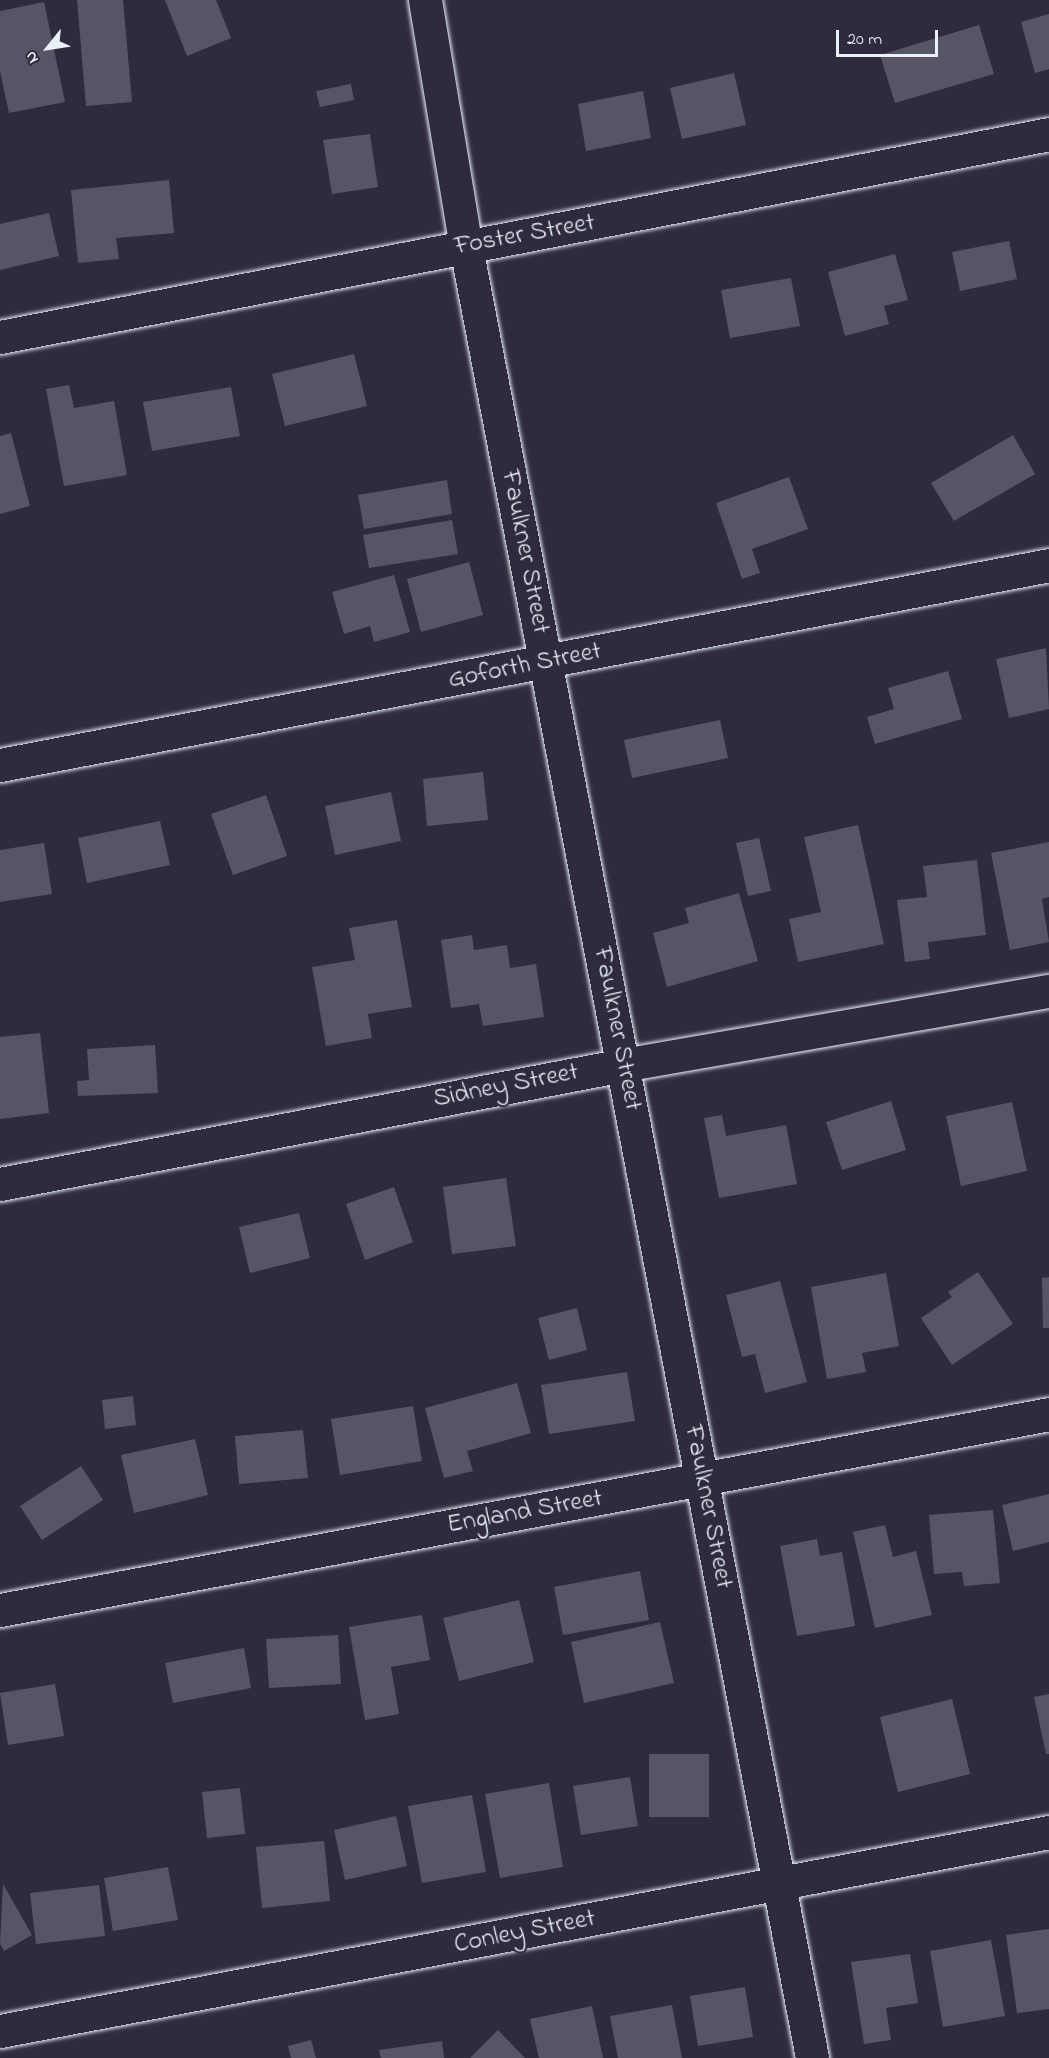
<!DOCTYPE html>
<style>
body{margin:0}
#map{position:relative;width:1049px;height:2058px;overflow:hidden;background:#2f2a3d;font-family:"Indie Flower",sans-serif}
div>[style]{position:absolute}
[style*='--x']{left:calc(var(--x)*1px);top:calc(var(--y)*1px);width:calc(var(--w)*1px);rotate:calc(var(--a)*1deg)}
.building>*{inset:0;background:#575565}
.roads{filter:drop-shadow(0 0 2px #e8f1f8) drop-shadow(0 0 2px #e8f1f8)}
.minor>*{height:33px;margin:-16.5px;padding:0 16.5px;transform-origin:16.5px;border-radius:16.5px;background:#2f2a3d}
span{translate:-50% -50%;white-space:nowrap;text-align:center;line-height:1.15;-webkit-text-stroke:4.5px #2f2a3d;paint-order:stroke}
.street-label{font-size:26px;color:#e8f1f8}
.north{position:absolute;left:18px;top:18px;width:60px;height:60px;-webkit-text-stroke:4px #2f2a3d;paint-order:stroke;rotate:240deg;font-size:16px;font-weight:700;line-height:24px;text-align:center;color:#e8f1f8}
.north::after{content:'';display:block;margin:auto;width:21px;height:27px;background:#e8f1f8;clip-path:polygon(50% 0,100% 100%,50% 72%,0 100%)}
.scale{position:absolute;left:836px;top:30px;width:102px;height:27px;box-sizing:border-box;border:3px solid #e8f1f8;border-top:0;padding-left:8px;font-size:18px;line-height:21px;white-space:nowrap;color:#e8f1f8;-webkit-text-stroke:4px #2f2a3d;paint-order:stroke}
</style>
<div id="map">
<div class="building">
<div style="clip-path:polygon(77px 0,123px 0,132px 102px,86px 106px)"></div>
<div style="clip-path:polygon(165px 0,216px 0,231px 38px,187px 56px)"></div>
<div style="clip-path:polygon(44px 2px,65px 102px,9px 113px,0 71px,0 11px)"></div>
<div style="clip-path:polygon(1049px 14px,1049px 69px,1035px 73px,1021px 22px)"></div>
<div style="clip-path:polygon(979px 25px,994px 74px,895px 103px,880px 55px)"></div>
<div style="clip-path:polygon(734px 73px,746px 125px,682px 139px,670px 88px)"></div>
<div style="clip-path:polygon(351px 84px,354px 100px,320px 107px,316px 91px)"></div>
<div style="clip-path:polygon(643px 91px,651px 138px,586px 151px,578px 104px)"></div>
<div style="clip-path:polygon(370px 134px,378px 187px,332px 194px,323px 140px)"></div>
<div style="clip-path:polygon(169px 180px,174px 233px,116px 238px,119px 259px,78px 263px,71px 190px)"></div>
<div style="clip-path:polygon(49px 213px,59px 256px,0 270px,0 224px)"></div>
<div style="clip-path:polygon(1009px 241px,1017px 279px,960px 291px,952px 252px)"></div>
<div style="clip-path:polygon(895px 254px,908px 300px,884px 306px,889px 324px,845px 336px,828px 272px)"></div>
<div style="clip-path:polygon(791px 278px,800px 326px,730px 338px,721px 290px)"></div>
<div style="clip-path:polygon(354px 354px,367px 406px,285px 426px,272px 374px)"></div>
<div style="clip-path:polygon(69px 385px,74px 408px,114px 401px,127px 475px,64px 486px,46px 389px)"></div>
<div style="clip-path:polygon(231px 387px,240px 436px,152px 451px,143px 402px)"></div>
<div style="clip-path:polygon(11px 433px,30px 506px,0 514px,0 436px)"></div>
<div style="clip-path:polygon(1013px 435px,1035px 474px,954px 521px,931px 483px)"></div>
<div style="clip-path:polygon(789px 477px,808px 529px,752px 549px,760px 573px,742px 579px,716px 503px)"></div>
<div style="clip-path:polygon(447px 480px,452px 514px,364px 529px,358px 495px)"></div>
<div style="clip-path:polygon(452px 520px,458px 554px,369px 568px,363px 535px)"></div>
<div style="clip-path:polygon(469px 562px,483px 615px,421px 632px,407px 579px)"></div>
<div style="clip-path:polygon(394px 575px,410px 632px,374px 642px,370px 626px,344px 634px,332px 592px)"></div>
<div style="clip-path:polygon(1046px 648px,1049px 709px,1009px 718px,996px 659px)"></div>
<div style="clip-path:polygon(948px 671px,962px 719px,875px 744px,867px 717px,894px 709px,888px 688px)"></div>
<div style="clip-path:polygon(720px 720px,728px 758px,632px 778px,624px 740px)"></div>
<div style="clip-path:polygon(483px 772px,488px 820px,427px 826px,423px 779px)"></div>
<div style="clip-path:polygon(391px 792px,401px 841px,335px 855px,325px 806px)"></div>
<div style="clip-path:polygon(266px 795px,287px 856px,233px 875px,211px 814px)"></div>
<div style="clip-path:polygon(160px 821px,170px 865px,87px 883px,78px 838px)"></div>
<div style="clip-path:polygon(858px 825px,884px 944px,798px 962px,789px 919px,821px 912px,804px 837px)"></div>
<div style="clip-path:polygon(759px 838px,771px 891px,748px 896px,736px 843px)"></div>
<div style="clip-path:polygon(1049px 842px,1049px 897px,1042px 899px,1049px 942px,1010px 950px,991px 853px)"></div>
<div style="clip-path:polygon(44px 843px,52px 894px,0 902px,0 850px)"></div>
<div style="clip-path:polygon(977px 860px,986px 935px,928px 942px,930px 959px,905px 962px,897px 900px,927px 897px,923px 866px)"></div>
<div style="clip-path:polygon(739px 893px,758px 961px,667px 987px,653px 933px,689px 923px,685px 908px)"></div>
<div style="clip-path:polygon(397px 920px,412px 1007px,368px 1014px,372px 1038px,326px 1046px,312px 967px,355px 960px,349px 928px)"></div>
<div style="clip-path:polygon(472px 935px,474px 950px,507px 945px,510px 968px,536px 964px,544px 1017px,483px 1026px,479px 1004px,451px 1008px,441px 940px)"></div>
<div style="clip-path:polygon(40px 1033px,49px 1113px,0 1119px,0 1037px)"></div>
<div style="clip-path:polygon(155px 1045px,158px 1093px,78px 1096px,77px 1081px,89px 1080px,87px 1049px)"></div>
<div style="clip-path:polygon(891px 1101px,906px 1150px,842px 1170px,826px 1122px)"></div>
<div style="clip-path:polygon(1012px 1102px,1027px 1171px,961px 1186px,946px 1116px)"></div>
<div style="clip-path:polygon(722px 1115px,726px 1136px,786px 1125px,797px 1184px,719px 1198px,704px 1118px)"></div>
<div style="clip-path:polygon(506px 1178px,516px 1246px,452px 1254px,443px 1187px)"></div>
<div style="clip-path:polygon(394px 1187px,413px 1242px,365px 1260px,346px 1204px)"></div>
<div style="clip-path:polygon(299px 1213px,310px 1258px,250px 1273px,239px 1227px)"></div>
<div style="clip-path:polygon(978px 1272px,1013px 1324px,952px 1365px,921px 1318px,952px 1297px,948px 1292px)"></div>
<div style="clip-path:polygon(886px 1273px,899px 1346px,862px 1353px,866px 1372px,827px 1379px,811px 1287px)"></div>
<div style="clip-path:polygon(1049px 1277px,1049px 1328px,1043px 1328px,1042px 1278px)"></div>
<div style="clip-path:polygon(780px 1281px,807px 1382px,765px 1393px,755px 1354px,742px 1357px,726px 1295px)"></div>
<div style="clip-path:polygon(577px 1308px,587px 1350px,549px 1360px,538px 1318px)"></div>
<div style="clip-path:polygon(627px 1372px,635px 1421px,549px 1434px,541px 1385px)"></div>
<div style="clip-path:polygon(517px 1383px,531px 1433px,467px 1451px,473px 1471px,444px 1478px,425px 1408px)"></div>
<div style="clip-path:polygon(133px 1396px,136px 1425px,105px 1429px,102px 1400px)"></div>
<div style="clip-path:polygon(413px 1406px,422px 1461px,340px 1475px,331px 1419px)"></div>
<div style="clip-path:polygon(303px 1430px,308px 1478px,239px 1484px,235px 1436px)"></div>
<div style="clip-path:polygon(195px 1439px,208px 1495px,134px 1513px,121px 1455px)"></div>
<div style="clip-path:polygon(81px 1466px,103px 1500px,42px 1540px,20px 1506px)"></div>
<div style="clip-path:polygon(1049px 1494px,1049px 1542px,1013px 1551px,1002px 1505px)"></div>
<div style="clip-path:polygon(993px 1510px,1000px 1583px,964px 1586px,962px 1572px,934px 1574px,929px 1515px)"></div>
<div style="clip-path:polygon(885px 1525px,893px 1557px,916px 1551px,932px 1615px,875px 1628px,853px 1532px)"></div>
<div style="clip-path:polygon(817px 1539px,820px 1556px,842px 1552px,855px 1626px,797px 1636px,780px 1546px)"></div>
<div style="clip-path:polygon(640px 1571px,649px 1620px,563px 1635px,554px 1587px)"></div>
<div style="clip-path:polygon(519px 1600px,534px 1662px,459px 1681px,443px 1618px)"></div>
<div style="clip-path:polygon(422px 1615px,430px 1660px,391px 1667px,399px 1714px,365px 1720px,349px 1627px)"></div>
<div style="clip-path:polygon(660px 1622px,674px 1683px,584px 1703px,571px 1642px)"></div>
<div style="clip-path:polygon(338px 1635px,341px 1684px,269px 1688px,266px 1639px)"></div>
<div style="clip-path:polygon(244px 1648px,251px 1688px,173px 1703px,165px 1663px)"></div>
<div style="clip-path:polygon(55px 1684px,64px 1736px,8px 1745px,0 1693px)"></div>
<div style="clip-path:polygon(1049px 1694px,1049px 1754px,1046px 1754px,1034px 1697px)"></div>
<div style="clip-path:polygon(952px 1699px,970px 1774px,898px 1792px,880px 1717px)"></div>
<div style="clip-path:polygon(649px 1754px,709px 1754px,709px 1817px,649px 1817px)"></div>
<div style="clip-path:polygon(630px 1777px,638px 1826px,581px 1835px,573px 1786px)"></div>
<div style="clip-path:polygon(549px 1783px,563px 1867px,500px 1878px,485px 1794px)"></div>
<div style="clip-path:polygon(240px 1788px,245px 1834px,207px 1838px,202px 1792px)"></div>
<div style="clip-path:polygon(472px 1795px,486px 1872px,422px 1883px,408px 1806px)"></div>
<div style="clip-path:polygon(396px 1816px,407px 1866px,345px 1880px,334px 1830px)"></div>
<div style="clip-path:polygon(324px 1841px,330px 1901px,262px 1908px,256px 1847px)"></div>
<div style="clip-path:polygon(168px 1867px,178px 1920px,113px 1931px,104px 1878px)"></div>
<div style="clip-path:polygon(3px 1884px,32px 1935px,4px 1951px,0 1943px)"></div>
<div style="clip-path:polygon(99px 1885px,105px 1936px,36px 1944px,30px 1893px)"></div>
<div style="clip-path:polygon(1049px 1929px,1049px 2009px,1017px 2013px,1006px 1935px)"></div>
<div style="clip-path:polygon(991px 1940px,1005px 2016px,943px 2027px,930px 1951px)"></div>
<div style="clip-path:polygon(910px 1954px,918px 2003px,886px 2008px,891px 2040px,864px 2044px,851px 1962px)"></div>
<div style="clip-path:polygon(745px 1987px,753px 2037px,698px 2046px,690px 1996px)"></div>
<div style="clip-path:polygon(672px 2005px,682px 2058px,618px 2058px,610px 2016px)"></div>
<div style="clip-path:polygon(592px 2006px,603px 2058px,539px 2058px,530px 2019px)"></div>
<div style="clip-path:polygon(498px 2030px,525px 2058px,470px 2058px)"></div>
<div style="clip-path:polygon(311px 2040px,316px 2058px,291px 2058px,288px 2046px)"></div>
<div style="clip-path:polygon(442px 2041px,444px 2058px,381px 2058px,379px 2050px)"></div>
</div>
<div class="roads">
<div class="minor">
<div style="--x:425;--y:0;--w:250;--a:80.6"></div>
<div style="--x:466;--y:247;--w:1844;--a:79.18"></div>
<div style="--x:0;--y:337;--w:1068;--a:-10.95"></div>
<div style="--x:0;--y:765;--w:1068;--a:-10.79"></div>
<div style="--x:0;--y:1184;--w:634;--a:-10.81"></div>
<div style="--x:623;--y:1065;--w:432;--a:-9.9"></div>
<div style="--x:0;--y:1610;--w:1067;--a:-10.58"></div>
<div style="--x:0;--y:2031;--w:1068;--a:-10.74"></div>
</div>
</div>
<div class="street-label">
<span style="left:525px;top:236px;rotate:-10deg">Foster Street</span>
<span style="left:524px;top:552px;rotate:79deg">Faulkner Street</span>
<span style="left:525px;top:667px;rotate:-11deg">Goforth Street</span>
<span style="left:616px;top:1029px;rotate:79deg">Faulkner Street</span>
<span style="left:506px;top:1087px;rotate:-11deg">Sidney Street</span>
<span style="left:707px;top:1507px;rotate:79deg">Faulkner Street</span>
<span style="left:525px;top:1513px;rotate:-10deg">England Street</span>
<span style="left:525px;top:1933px;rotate:-11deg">Conley Street</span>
</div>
<div class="north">N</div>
<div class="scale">20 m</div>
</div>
